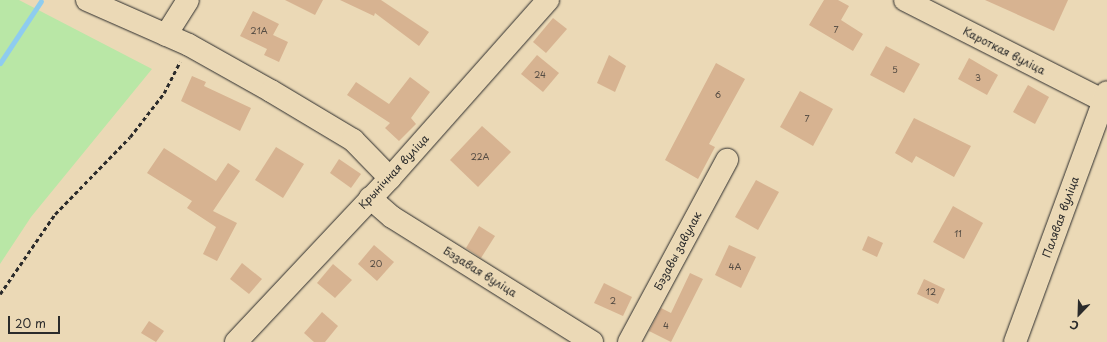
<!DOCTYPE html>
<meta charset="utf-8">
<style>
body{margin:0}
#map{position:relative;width:1107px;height:342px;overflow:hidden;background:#ebd9b6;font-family:"Playpen Sans",sans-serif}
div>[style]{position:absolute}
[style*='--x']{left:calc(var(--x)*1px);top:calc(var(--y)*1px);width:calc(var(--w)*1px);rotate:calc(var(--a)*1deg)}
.green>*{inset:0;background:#b9e7a6}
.stream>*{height:5px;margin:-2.5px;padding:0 2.5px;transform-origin:2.5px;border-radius:2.5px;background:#8eccef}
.building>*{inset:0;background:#d7b391}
.path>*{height:2.5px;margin-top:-1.25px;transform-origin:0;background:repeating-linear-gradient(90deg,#2b2b2b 0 4px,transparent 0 7px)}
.roads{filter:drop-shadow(0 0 1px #2b2b2b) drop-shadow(0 0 1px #2b2b2b)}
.minor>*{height:22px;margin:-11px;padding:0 11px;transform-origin:11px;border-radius:11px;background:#ebd9b6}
span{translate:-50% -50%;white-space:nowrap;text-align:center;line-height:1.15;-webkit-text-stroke:3.5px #ebd9b6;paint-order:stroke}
.number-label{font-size:9px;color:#564d44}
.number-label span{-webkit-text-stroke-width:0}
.street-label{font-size:11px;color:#2b2b2b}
.north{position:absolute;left:1059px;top:294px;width:40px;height:40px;-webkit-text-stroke:3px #ebd9b6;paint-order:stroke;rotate:203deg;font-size:11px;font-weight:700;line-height:16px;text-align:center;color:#2b2b2b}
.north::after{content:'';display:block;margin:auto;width:14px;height:18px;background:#2b2b2b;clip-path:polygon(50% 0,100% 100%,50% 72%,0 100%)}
.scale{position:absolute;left:8px;top:316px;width:52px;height:18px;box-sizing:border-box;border:2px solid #2b2b2b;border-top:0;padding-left:5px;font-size:12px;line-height:14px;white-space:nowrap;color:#2b2b2b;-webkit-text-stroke:3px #ebd9b6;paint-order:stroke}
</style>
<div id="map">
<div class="green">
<div style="clip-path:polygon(0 0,19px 0,152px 69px,31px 217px,0 264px)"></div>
</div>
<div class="stream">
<div style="--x:0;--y:63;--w:74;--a:-56.5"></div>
</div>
<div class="building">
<div style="clip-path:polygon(285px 0,323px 0,315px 15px)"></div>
<div style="clip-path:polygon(340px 0,381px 0,429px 32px,419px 46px,375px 13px,374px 16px)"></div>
<div style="clip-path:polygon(824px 0,838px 0,849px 6px,841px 20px,863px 34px,853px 51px,809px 25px)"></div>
<div style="clip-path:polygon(985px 0,1068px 0,1054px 31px)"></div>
<div style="clip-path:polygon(253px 11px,279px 24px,273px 35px,288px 42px,279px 62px,264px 55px,267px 49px,240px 36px)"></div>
<div style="clip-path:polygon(553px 18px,567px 29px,546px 53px,533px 42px)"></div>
<div style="clip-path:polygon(886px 46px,920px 64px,904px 93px,870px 75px)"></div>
<div style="clip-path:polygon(537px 55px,559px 73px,543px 92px,521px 74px)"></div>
<div style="clip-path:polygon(609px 55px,626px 66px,615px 92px,597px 83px)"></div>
<div style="clip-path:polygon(969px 58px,998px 75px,987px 95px,958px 79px)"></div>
<div style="clip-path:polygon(716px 63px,745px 79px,709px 144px,715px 147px,698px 179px,665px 160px)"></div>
<div style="clip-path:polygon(192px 76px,206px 82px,204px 86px,251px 108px,240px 131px,181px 101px)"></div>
<div style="clip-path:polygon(410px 77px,430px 92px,411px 118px,416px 124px,399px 141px,385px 128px,390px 123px,347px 95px,356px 82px,389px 104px)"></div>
<div style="clip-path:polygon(1028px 85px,1049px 97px,1035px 124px,1013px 112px)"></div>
<div style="clip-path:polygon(800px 91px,833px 109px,813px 146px,780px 127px)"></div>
<div style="clip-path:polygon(914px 118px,971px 146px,954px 177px,916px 156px,912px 163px,895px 153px)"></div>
<div style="clip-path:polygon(482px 126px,511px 152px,478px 187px,450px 160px)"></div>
<div style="clip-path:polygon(276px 147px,304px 164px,283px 198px,255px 180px)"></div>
<div style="clip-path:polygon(164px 148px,216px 181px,228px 163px,240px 171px,213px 211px,237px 223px,217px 261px,203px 254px,216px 227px,187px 208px,192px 201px,147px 173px)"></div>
<div style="clip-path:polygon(339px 159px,361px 174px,351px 188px,330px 173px)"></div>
<div style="clip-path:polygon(756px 180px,779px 192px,758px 230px,735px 217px)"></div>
<div style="clip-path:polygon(953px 206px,983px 223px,964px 259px,933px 242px)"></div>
<div style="clip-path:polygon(479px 226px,495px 236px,481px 258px,466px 248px)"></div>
<div style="clip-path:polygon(868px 236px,883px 243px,877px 257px,862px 250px)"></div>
<div style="clip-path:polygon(374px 245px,394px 262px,377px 281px,358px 264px)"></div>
<div style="clip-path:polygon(729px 245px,756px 257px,741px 288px,715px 275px)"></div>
<div style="clip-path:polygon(242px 263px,262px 279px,249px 294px,230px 279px)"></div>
<div style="clip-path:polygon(333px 264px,352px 280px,335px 298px,317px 283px)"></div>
<div style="clip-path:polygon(690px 273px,703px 279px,671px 342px,649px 331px,661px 308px,671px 313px)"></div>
<div style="clip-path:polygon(924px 279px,945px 289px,938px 304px,917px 294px)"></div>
<div style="clip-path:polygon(604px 283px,632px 297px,623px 316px,594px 303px)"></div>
<div style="clip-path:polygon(322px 312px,338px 326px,325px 342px,314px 342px,304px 333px)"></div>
<div style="clip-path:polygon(149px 321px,164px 331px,156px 342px,141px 333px)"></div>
</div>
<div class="path">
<div style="--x:0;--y:294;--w:97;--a:-55.5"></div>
<div style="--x:55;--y:214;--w:107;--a:-45.8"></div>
<div style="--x:130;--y:137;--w:56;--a:-52.3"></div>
<div style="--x:164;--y:93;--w:35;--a:-63"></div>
</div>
<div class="roads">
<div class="minor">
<div style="--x:87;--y:0;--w:111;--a:23.8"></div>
<div style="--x:189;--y:45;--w:94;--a:29.3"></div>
<div style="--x:271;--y:91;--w:96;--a:30.9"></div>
<div style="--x:353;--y:140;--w:53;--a:45.8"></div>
<div style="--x:905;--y:0;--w:223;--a:26.9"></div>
<div style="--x:166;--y:35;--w:41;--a:-57.8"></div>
<div style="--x:370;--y:198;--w:29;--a:41"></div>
<div style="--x:392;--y:217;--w:236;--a:32"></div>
<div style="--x:236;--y:342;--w:225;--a:-46.8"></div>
<div style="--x:390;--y:178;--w:238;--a:-48.4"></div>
<div style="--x:629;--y:342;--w:207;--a:-61.7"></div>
<div style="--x:1015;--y:342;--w:266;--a:-69.8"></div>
</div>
</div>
<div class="number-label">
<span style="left:836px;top:29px">7</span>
<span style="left:259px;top:30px">21А</span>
<span style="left:895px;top:69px">5</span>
<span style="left:540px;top:74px">24</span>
<span style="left:978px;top:77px">3</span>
<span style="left:718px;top:94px">6</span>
<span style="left:807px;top:118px">7</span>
<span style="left:480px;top:156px">22А</span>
<span style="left:958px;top:233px">11</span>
<span style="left:376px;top:263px">20</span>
<span style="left:735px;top:266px">4А</span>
<span style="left:931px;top:291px">12</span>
<span style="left:613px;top:300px">2</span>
<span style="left:666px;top:325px">4</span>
</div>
<div class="street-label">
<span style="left:1004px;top:51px;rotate:27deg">Кароткая вуліца</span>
<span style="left:394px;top:172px;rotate:-47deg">Крынічная вуліца</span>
<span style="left:1061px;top:217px;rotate:-70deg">Палявая вуліца</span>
<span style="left:678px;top:251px;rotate:-62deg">Бэзавы завулак</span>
<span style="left:480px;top:272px;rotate:32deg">Бэзавая вуліца</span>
</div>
<div class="north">С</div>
<div class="scale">20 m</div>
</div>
